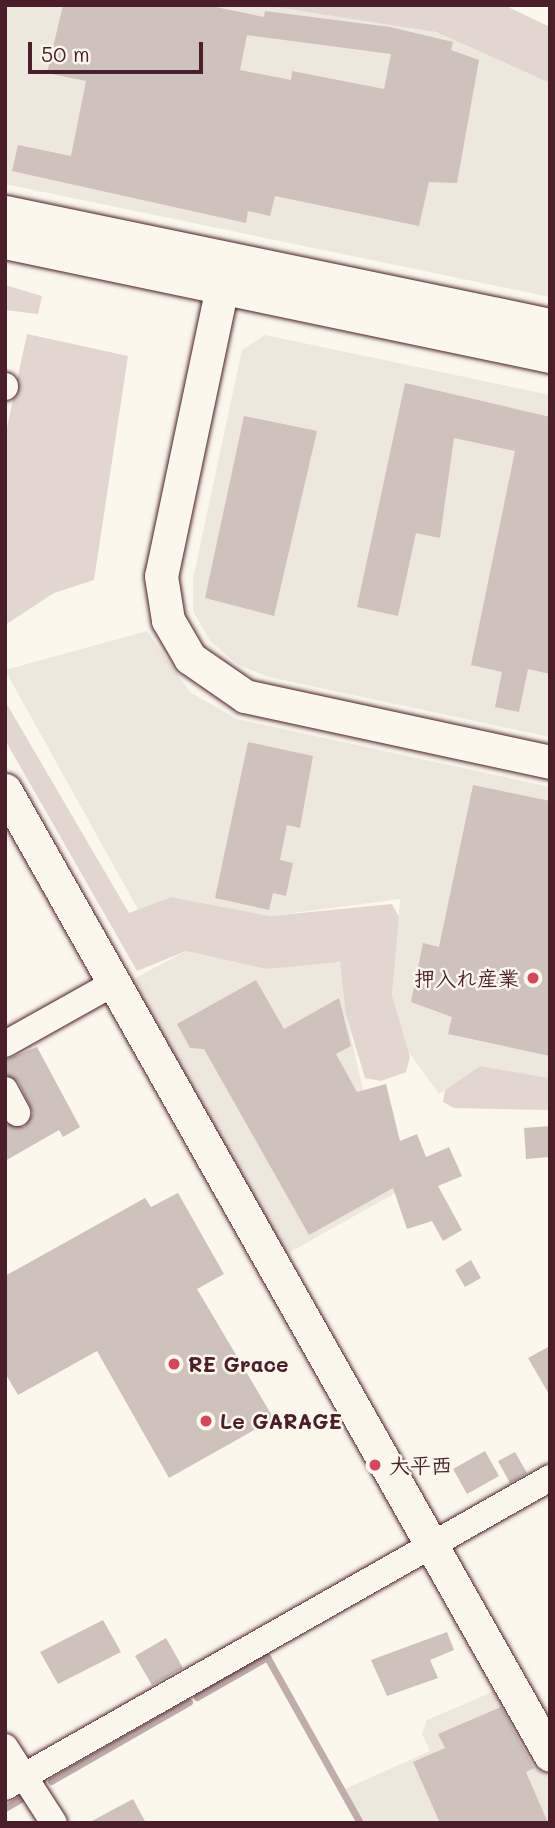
<!DOCTYPE html>
<meta charset="utf-8">
<style>
body{margin:0}
#map{position:relative;width:555px;height:1828px;overflow:hidden;background:#fbf7ec;font-family:Mali,"Klee One",sans-serif}
div>[style]{position:absolute}
[style*='--x']{left:calc(var(--x)*1px);top:calc(var(--y)*1px);width:calc(var(--w)*1px);rotate:calc(var(--a)*1deg)}
.built>*{inset:0;background:#eee7de}
.green>*{inset:0;background:#e2d7d0}
.stream>*{height:7px;margin:-3.5px;padding:0 3.5px;transform-origin:3.5px;border-radius:3.5px;background:#bfadaa}
.building>*{inset:0;background:#cfc2bc}
.roads{filter:drop-shadow(0 0 2px #4a1f2b) drop-shadow(0 0 2px #4a1f2b)}
.minor>*{height:26px;margin:-13px;padding:0 13px;transform-origin:13px;border-radius:13px;background:#fbf7ec}
.tertiary>*{height:33px;margin:-16.5px;padding:0 16.5px;transform-origin:16.5px;border-radius:16.5px;background:#fbf7ec}
.dots>*{width:19px;height:19px;translate:-50% -50%;box-sizing:border-box;border:4px solid #fbf7ec;border-radius:50%}
span{translate:-50% -50%;white-space:nowrap;text-align:center;line-height:1.15;-webkit-text-stroke:5px #fbf7ec;paint-order:stroke}
.poi-label{font-size:21px;color:#4a1f2b;font-weight:700}
.right{translate:-100% -50%;text-align:right}
.left{translate:0 -50%;text-align:left}
.frame{position:absolute;inset:0;border:7px solid #4a1f2b;pointer-events:none}
.scale{position:absolute;left:28px;top:42px;width:175px;height:32px;box-sizing:border-box;border:4px solid #4a1f2b;border-top:0;padding-left:9px;font-size:21px;line-height:24px;white-space:nowrap;color:#4a1f2b;-webkit-text-stroke:5px #fbf7ec;paint-order:stroke}
</style>
<div id="map">
<div class="built">
<div style="clip-path:polygon(5px 5px,263px 5px,382px 21px,436px 32px,550px 83px,550px 297px,5px 184px)"></div>
<div style="clip-path:polygon(265px 335px,550px 395px,550px 737px,269px 677px,237px 664px,210px 641px,193px 611px,193px 579px,242px 350px)"></div>
<div style="clip-path:polygon(147px 631px,190px 692px,237px 719px,550px 787px,550px 1078px,480px 1066px,439px 1094px,408px 1051px,392px 995px,400px 899px,270px 916px,171px 897px,140px 913px,5px 670px)"></div>
<div style="clip-path:polygon(186px 951px,266px 969px,334px 961px,345px 966px,346px 1015px,363px 1090px,381px 1158px,399px 1191px,283px 1256px,128px 982px)"></div>
<div style="clip-path:polygon(499px 1689px,550px 1780px,550px 1823px,364px 1823px,345px 1789px,430px 1751px,422px 1734px,427px 1720px)"></div>
</div>
<div class="green">
<div style="clip-path:polygon(263px 5px,504px 5px,550px 27px,550px 83px,436px 32px)"></div>
<div style="clip-path:polygon(5px 285px,42px 296px,38px 314px,5px 310px)"></div>
<div style="clip-path:polygon(27px 334px,128px 356px,94px 580px,54px 593px,5px 625px,5px 437px)"></div>
<div style="clip-path:polygon(5px 701px,129px 913px,171px 897px,270px 916px,392px 904px,399px 917px,392px 995px,410px 1057px,406px 1072px,381px 1081px,365px 1078px,346px 1015px,340px 962px,266px 969px,186px 951px,137px 971px,5px 740px)"></div>
<div style="clip-path:polygon(480px 1066px,550px 1078px,550px 1110px,454px 1108px,443px 1102px,445px 1090px)"></div>
</div>
<div class="stream">
<div style="--x:197;--y:1697;--w:81;--a:-29.7"></div>
<div style="--x:267;--y:1657;--w:190;--a:60.7"></div>
<div style="--x:51;--y:1781;--w:159;--a:-29.8"></div>
<div style="--x:5;--y:1808;--w:22;--a:-30"></div>
</div>
<div class="building">
<div style="clip-path:polygon(evenodd,63px 5px,206px 5px,264px 17px,265px 11px,390px 27px,453px 42px,451px 50px,479px 60px,457px 183px,429px 182px,419px 226px,275px 196px,270px 216px,248px 211px,246px 223px,12px 171px,18px 145px,71px 156px,86px 81px,47px 73px,63px 5px,247px 35px,391px 54px,384px 89px,292px 71px,291px 80px,240px 70px,247px 35px)"></div>
<div style="clip-path:polygon(405px 383px,550px 417px,550px 674px,528px 669px,519px 712px,495px 707px,502px 672px,471px 665px,515px 451px,454px 438px,440px 538px,416px 533px,398px 616px,357px 607px)"></div>
<div style="clip-path:polygon(244px 416px,317px 431px,274px 616px,205px 598px)"></div>
<div style="clip-path:polygon(248px 742px,313px 756px,300px 828px,287px 825px,280px 860px,293px 863px,286px 896px,273px 893px,269px 910px,215px 898px)"></div>
<div style="clip-path:polygon(473px 785px,550px 801px,550px 1056px,448px 1034px,452px 1017px,411px 1002px,423px 943px,439px 947px)"></div>
<div style="clip-path:polygon(256px 980px,284px 1029px,339px 998px,351px 1046px,336px 1054px,357px 1092px,386px 1084px,400px 1141px,417px 1134px,426px 1157px,449px 1147px,462px 1176px,438px 1186px,462px 1230px,443px 1241px,432px 1221px,407px 1229px,393px 1188px,309px 1235px,204px 1049px,190px 1048px,177px 1024px)"></div>
<div style="clip-path:polygon(37px 1047px,80px 1127px,63px 1137px,59px 1130px,5px 1161px,5px 1123px,24px 1127px,33px 1113px,19px 1083px,5px 1074px,5px 1060px)"></div>
<div style="clip-path:polygon(550px 1126px,550px 1157px,526px 1159px,524px 1128px)"></div>
<div style="clip-path:polygon(178px 1193px,224px 1274px,197px 1289px,274px 1419px,169px 1478px,97px 1351px,18px 1395px,5px 1373px,5px 1276px,145px 1198px,151px 1207px)"></div>
<div style="clip-path:polygon(471px 1260px,481px 1278px,465px 1287px,455px 1270px)"></div>
<div style="clip-path:polygon(550px 1346px,550px 1396px,528px 1358px)"></div>
<div style="clip-path:polygon(485px 1451px,499px 1476px,467px 1494px,453px 1469px)"></div>
<div style="clip-path:polygon(515px 1452px,527px 1473px,510px 1483px,498px 1461px)"></div>
<div style="clip-path:polygon(103px 1620px,121px 1652px,58px 1684px,40px 1652px)"></div>
<div style="clip-path:polygon(447px 1632px,454px 1650px,430px 1660px,438px 1678px,387px 1696px,371px 1660px)"></div>
<div style="clip-path:polygon(166px 1638px,183px 1668px,152px 1685px,135px 1656px)"></div>
<div style="clip-path:polygon(501px 1707px,534px 1768px,526px 1772px,548px 1823px,440px 1823px,413px 1762px,445px 1748px,438px 1734px)"></div>
<div style="clip-path:polygon(133px 1799px,146px 1823px,88px 1823px)"></div>
</div>
<div class="roads">
<div class="minor">
<div style="--x:5;--y:386;--w:1;--a:90"></div>
<div style="--x:5;--y:1044;--w:125;--a:-29.2"></div>
<div style="--x:5;--y:1090;--w:26;--a:62"></div>
<div style="--x:5;--y:1747;--w:90;--a:57.2"></div>
<div style="--x:5;--y:1787;--w:627;--a:-29.55"></div>
</div>
<div class="tertiary">
<div style="--x:5;--y:212;--w:557;--a:11.71"></div>
<div style="--x:5;--y:242;--w:557;--a:11.81"></div>
<div style="--x:222;--y:287;--w:295;--a:101.9"></div>
<div style="--x:161;--y:576;--w:45;--a:81"></div>
<div style="--x:168;--y:620;--w:44;--a:59.9"></div>
<div style="--x:190;--y:658;--w:67;--a:34.6"></div>
<div style="--x:245;--y:696;--w:312;--a:12.2"></div>
<div style="--x:5;--y:790;--w:1108;--a:60.54"></div>
</div>
</div>
<div class="dots">
<div style="left:533px;top:978px;background:#d1495b"></div>
<div style="left:174px;top:1364px;background:#d1495b"></div>
<div style="left:206px;top:1421px;background:#d1495b"></div>
<div style="left:375px;top:1465px;background:#d1495b"></div>
</div>
<div class="poi-label">
<span class="right" style="left:519px;top:978px">押入れ産業</span>
<span class="left" style="left:188px;top:1364px">RE Grace</span>
<span class="left" style="left:220px;top:1421px">Le GARAGE</span>
<span class="left" style="left:389px;top:1465px">大平西</span>
</div>
<div class="frame"></div>
<div class="scale">50 m</div>
</div>
